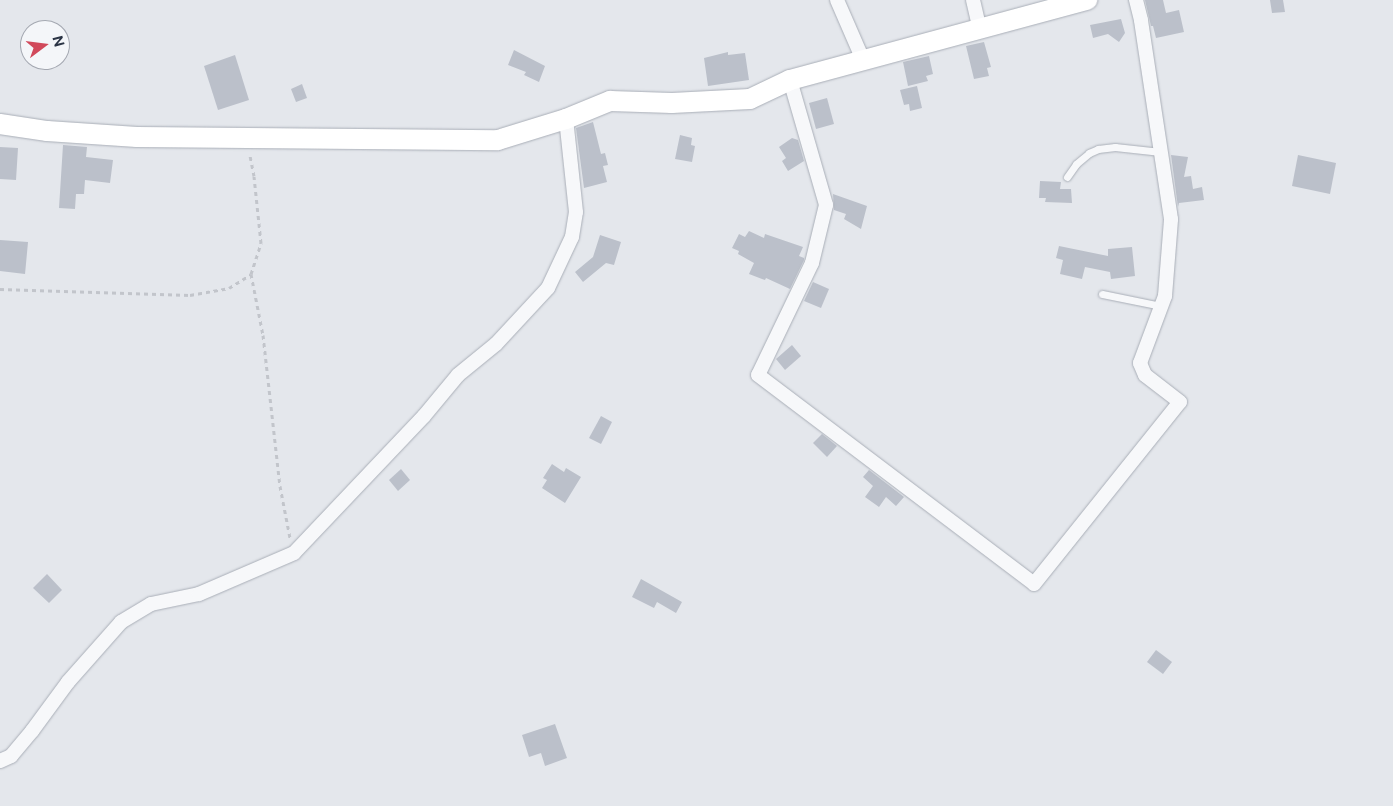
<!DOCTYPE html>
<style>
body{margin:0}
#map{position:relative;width:1393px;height:806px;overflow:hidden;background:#e4e7ec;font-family:"Public Sans",sans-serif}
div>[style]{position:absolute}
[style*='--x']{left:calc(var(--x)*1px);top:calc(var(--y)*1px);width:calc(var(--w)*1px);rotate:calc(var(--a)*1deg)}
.building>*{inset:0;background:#bbc0ca}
.path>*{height:3px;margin-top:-1.5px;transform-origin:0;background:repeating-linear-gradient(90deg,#c2c5cb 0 4px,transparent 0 8px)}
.roads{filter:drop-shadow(0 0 1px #a9aeb7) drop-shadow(0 0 1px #a9aeb7)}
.lane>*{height:7px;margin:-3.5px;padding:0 3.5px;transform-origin:3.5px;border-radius:3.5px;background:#f7f8fa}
.street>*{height:14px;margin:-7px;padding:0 7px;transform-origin:7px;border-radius:7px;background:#f7f8fa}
.secondary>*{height:20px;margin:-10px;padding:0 10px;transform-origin:10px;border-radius:10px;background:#fff}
span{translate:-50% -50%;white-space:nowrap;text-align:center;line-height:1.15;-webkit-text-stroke:4px #f4f6f9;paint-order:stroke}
.north{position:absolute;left:20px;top:20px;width:50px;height:50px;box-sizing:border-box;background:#f4f6f9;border:1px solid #a4a8b1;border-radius:50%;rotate:75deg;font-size:14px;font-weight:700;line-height:20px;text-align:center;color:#2b3445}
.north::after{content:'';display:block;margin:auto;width:18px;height:22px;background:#d1495b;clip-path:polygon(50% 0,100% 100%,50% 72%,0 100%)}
</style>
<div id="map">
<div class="building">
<div style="clip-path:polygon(1145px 0,1163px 0,1166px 13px,1179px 10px,1184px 32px,1156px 38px,1153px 26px,1151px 26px)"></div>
<div style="clip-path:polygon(1270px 0,1283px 0,1285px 12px,1272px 13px)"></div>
<div style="clip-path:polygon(1121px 19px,1125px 33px,1119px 42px,1108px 34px,1093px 38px,1090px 25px)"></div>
<div style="clip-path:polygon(984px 42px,991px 67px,987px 68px,989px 76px,974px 79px,966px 46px)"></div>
<div style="clip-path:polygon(514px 50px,545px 66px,539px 82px,524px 75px,526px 72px,508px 65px)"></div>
<div style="clip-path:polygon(728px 52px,728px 55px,745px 53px,749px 80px,708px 86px,704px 58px)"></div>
<div style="clip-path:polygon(235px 55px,249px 100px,218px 110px,204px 66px)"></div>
<div style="clip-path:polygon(929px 56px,933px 74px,926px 76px,928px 81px,908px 86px,903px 62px)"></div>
<div style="clip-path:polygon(302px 84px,307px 98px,296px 102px,291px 89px)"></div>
<div style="clip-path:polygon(917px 86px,922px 108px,910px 111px,909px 104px,904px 105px,900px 90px)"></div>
<div style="clip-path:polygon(827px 98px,834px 124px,816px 129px,809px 103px)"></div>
<div style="clip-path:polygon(593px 122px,601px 154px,605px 153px,608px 165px,603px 166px,607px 182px,584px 188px,576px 128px)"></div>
<div style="clip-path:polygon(680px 135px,692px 138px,691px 145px,695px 146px,692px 162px,675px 159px)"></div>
<div style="clip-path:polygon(792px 138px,798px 140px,804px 161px,788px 171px,782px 161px,786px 158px,779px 147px)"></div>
<div style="clip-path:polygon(63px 145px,87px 147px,86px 157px,113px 160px,110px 183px,85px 180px,84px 194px,76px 194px,75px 209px,59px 208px)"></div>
<div style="clip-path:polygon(0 147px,18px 148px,16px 180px,0 179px)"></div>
<div style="clip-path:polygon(1171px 155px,1188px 157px,1184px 177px,1191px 176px,1193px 189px,1202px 187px,1204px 200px,1179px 203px,1178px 207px)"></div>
<div style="clip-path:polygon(1298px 155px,1336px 163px,1330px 194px,1292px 186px)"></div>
<div style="clip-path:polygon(1040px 181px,1061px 182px,1060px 189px,1071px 189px,1072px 203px,1045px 202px,1046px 198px,1039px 198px)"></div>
<div style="clip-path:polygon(833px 194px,867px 206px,861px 229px,844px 219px,846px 214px,834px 210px)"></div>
<div style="clip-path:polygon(749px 231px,764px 238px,765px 234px,803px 247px,799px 256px,804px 258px,804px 260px,790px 289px,766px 278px,765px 280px,749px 274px,754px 263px,738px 254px,739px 251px,732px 248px,739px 234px,745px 237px)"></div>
<div style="clip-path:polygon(600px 235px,621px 242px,614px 265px,606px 263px,583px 282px,575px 272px,593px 257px)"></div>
<div style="clip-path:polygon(0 240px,28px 242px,25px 274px,0 271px)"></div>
<div style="clip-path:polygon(1059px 246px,1108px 256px,1108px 249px,1132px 247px,1135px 276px,1111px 279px,1110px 272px,1085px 267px,1082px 279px,1060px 274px,1063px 260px,1056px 258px)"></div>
<div style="clip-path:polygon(813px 282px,829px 289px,821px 308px,804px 301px)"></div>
<div style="clip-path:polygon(792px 345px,801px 356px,785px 370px,776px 359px)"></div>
<div style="clip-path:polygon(601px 416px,612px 422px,601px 444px,589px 438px)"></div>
<div style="clip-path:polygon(822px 434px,837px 446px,827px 457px,813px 443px)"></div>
<div style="clip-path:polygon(552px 464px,564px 472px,566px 468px,581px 477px,565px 503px,542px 488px,547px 480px,543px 478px)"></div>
<div style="clip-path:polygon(401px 469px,410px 480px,398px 491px,389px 480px)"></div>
<div style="clip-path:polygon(869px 470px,904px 497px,896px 506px,886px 497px,879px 507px,865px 497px,873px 486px,863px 477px)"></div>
<div style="clip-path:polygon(47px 574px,62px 590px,49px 603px,33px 588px)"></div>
<div style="clip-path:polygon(641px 579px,682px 602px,676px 613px,657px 602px,654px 608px,632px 597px)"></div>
<div style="clip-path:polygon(1156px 650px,1172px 662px,1163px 674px,1147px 662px)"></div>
<div style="clip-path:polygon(555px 724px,567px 758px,545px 766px,541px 753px,529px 757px,522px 735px)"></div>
</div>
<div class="path">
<div style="--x:251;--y:274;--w:62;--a:78.9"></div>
<div style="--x:263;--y:335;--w:152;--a:83.6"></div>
<div style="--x:280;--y:486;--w:53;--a:79.1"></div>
<div style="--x:0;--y:289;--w:190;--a:1.8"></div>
<div style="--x:190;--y:295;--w:40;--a:-10"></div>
<div style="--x:229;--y:288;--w:26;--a:-32"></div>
<div style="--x:251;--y:274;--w:33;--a:-72"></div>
<div style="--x:261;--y:243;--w:67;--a:-96"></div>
<div style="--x:254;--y:176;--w:21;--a:-101"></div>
</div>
<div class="roads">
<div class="lane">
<div style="--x:1067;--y:177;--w:16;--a:-55"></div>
<div style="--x:1076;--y:164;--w:17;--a:-40"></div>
<div style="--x:1089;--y:153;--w:10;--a:-24"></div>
<div style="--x:1098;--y:149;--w:17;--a:-7"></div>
<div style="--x:1115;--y:147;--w:46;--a:6.2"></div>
<div style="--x:1102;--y:294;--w:60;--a:11.5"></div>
</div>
<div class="street">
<div style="--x:837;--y:0;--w:68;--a:66.5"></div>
<div style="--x:973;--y:0;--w:31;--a:77"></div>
<div style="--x:790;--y:80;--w:130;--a:73.9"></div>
<div style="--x:826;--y:205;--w:60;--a:103.6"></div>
<div style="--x:812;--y:263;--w:124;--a:115.7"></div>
<div style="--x:758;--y:375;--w:346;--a:37.1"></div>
<div style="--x:1034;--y:584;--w:233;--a:-51.3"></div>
<div style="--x:1180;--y:402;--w:44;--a:-142.4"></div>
<div style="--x:1145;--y:375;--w:13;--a:-113"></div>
<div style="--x:1140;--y:363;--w:72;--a:-69.5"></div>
<div style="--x:1165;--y:296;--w:77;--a:-85.5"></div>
<div style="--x:1171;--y:219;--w:201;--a:-98.6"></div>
<div style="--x:1141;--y:20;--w:21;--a:-104"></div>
<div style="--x:0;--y:761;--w:12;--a:-24"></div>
<div style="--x:11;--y:756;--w:33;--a:-50"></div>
<div style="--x:32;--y:731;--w:61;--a:-53.7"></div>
<div style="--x:68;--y:682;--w:80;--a:-48.5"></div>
<div style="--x:121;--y:622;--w:35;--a:-31"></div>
<div style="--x:151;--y:604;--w:49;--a:-11.8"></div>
<div style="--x:199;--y:594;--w:103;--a:-23.3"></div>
<div style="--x:294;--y:553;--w:189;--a:-46.5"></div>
<div style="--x:424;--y:416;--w:53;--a:-50.3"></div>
<div style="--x:458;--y:375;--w:49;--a:-39.2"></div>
<div style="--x:496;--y:344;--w:76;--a:-47.1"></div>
<div style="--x:548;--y:288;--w:56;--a:-64.8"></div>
<div style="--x:572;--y:237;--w:25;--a:-81"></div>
<div style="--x:576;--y:212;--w:94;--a:-96.1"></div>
</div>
<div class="secondary">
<div style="--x:0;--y:124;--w:48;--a:8.5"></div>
<div style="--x:47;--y:131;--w:90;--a:3.8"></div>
<div style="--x:137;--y:137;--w:361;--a:0.5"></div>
<div style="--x:498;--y:140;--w:71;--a:-17.2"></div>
<div style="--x:566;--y:119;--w:48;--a:-22.2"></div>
<div style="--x:610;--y:101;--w:62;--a:1.8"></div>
<div style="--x:672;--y:103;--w:78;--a:-2.9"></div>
<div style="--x:750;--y:99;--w:44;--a:-25.4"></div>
<div style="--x:790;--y:80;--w:308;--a:-15.1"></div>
</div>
</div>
<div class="north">N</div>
</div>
